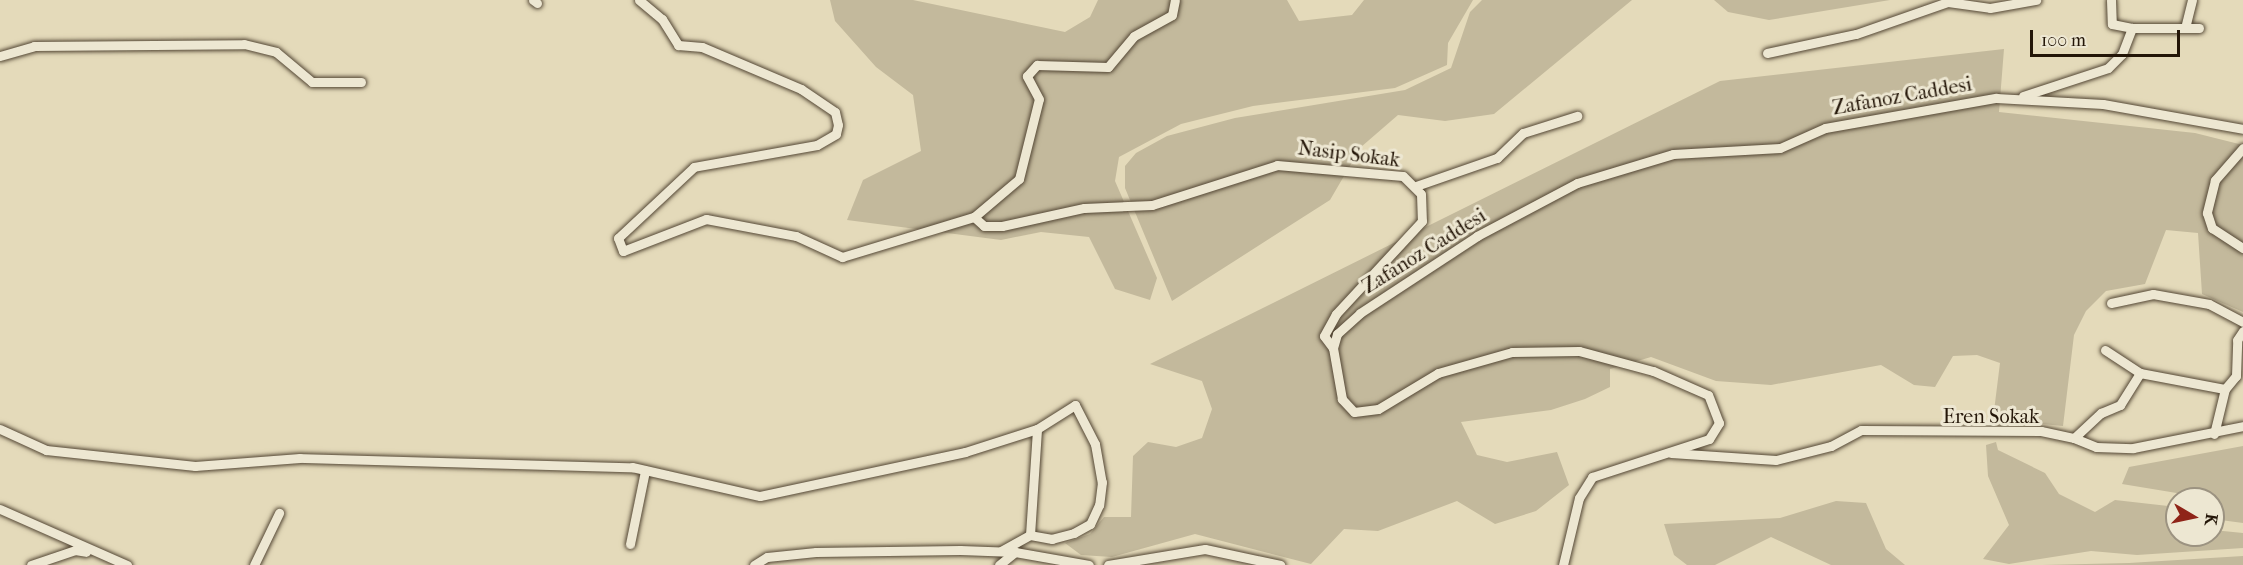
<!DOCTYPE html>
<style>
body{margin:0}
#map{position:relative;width:2243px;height:565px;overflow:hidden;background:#e4daba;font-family:"IM FELL French Canon",serif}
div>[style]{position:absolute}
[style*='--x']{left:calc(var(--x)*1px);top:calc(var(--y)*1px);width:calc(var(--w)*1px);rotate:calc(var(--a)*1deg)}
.green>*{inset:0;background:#c3b99c}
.roads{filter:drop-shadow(0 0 2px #534634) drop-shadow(0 0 2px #534634)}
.minor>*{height:9px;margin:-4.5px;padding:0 4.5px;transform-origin:4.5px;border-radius:4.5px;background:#ede7d2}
span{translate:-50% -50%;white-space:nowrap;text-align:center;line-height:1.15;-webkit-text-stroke:6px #ede7d2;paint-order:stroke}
.street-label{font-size:20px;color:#231507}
.north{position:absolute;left:2165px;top:487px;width:60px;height:60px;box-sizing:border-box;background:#ede7d2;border:2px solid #9c9381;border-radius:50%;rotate:99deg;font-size:16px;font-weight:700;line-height:24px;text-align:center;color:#231507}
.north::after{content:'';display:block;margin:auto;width:21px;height:27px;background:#8f2418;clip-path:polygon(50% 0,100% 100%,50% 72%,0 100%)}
.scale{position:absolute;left:2030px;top:30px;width:150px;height:27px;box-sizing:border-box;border:3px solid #231507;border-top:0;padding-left:8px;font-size:18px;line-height:21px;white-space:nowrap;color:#231507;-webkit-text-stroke:4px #ede7d2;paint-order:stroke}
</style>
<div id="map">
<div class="green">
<div style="clip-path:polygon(830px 0,913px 0,1065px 32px,1090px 17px,1098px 0,1287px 0,1299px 21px,1352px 15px,1364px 0,1473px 0,1448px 43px,1447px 65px,1395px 88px,1253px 106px,1181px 124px,1119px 157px,1115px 181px,1157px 278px,1150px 300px,1115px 289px,1089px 237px,1041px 232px,1001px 240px,847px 220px,863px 180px,921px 151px,913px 95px,876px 67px,835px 21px)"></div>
<div style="clip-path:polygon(1482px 0,1632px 0,1494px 114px,1445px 121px,1398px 115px,1361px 147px,1330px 200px,1172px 301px,1125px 188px,1125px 166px,1136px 153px,1167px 136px,1235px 118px,1405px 90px,1451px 68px,1470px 12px)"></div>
<div style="clip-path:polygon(1714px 0,1890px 0,1769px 20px,1728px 12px)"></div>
<div style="clip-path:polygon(2004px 49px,1999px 112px,2195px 133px,2243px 145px,2243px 312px,2202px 294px,2198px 233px,2166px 230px,2145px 284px,2106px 291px,2086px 311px,2074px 335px,2063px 426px,1993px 419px,2000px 363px,1977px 355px,1953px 356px,1935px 387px,1914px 385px,1881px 365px,1771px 385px,1716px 381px,1651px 357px,1610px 369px,1610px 387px,1585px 399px,1551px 410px,1461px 422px,1477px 455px,1507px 462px,1557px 452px,1569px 485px,1536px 511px,1495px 524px,1457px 501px,1378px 531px,1344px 529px,1311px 564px,1195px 534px,1112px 557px,1081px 555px,1065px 543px,1090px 534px,1104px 517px,1131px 517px,1133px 456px,1148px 442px,1176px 447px,1202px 438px,1212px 409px,1202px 381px,1150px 364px,1720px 81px)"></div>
<div style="clip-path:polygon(1996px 442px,1998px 450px,2045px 473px,2059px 494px,2095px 512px,2115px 500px,2177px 507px,2177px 535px,2213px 535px,2213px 530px,2243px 533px,2243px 548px,2137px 555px,2091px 551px,2009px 564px,1983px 559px,2009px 525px,1988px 476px,1986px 445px)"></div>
<div style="clip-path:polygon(2243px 446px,2243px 523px,2213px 519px,2213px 499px,2122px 484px,2129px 467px)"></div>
<div style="clip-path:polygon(1836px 501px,1866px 503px,1886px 549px,1905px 565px,1831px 565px,1771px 537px,1715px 565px,1687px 565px,1674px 555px,1664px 524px,1780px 518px)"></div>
<div style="clip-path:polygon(2243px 556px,2243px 565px,2042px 565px,2129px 563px)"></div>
</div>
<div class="roads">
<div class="minor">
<div style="--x:533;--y:0;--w:5;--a:37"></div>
<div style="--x:639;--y:0;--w:30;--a:40"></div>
<div style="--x:662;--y:19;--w:31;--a:58"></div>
<div style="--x:678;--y:45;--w:24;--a:5"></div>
<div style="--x:702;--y:47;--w:108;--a:23"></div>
<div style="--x:801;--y:89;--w:41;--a:34.1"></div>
<div style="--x:835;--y:112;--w:13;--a:77"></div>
<div style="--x:838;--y:125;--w:9;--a:103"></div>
<div style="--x:836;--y:134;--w:22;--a:150"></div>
<div style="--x:817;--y:145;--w:125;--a:169.9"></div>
<div style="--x:694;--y:167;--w:104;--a:136.9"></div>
<div style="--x:618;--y:238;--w:14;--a:69"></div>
<div style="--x:623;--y:251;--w:89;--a:-21.1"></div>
<div style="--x:706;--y:219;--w:92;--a:10.7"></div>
<div style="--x:796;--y:236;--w:51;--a:24.5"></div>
<div style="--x:842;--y:257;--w:138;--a:-16.9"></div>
<div style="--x:974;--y:217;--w:13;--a:42"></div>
<div style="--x:984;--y:226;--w:18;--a:0"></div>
<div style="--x:1002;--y:226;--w:84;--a:-12.4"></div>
<div style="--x:1084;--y:208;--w:68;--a:-2.5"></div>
<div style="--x:1152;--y:205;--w:131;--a:-17.7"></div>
<div style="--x:1277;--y:165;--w:126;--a:5"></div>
<div style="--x:1403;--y:176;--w:25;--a:45"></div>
<div style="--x:1421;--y:194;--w:27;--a:88"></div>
<div style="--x:1422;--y:221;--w:127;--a:132.8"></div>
<div style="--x:1336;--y:314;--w:25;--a:119"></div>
<div style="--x:1324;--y:336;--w:15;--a:53"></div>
<div style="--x:2111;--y:0;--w:24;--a:88"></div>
<div style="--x:2112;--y:24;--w:20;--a:11"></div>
<div style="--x:2185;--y:28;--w:29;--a:-76"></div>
<div style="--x:1767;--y:53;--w:91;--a:-12.1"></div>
<div style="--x:1856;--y:34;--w:97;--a:-19.2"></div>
<div style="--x:1948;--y:2;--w:42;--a:8.1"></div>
<div style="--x:1990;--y:8;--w:47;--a:-9.9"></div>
<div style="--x:0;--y:56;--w:35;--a:-16"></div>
<div style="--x:34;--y:46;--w:210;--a:-0.5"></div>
<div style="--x:244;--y:44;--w:33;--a:14"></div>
<div style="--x:276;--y:52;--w:47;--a:39.8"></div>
<div style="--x:312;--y:82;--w:49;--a:0"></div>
<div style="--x:2023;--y:96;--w:89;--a:-18.2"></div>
<div style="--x:2108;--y:68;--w:20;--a:-45"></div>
<div style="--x:2122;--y:54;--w:28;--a:-69"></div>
<div style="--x:2132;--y:28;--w:67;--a:0"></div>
<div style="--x:2243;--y:148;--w:43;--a:131.2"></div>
<div style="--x:2215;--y:180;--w:34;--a:104"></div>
<div style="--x:2207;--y:213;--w:16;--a:72"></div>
<div style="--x:2212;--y:228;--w:37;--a:33"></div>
<div style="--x:1416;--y:186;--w:86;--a:-19.1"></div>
<div style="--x:1497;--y:158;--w:36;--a:-44"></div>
<div style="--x:1523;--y:133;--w:57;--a:-17.5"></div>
<div style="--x:974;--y:217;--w:59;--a:-40.2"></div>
<div style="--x:1019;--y:179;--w:82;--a:-76"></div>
<div style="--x:1039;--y:99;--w:26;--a:-118"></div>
<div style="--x:1027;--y:76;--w:15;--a:-48"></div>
<div style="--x:1037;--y:65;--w:71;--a:1.6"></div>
<div style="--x:1108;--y:67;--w:40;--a:-50"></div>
<div style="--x:1134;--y:36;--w:43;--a:-28.9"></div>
<div style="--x:1172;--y:15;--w:15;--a:-79"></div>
<div style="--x:2111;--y:303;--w:43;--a:-12.1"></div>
<div style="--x:2153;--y:294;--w:57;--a:10.1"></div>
<div style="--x:2209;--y:304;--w:38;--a:28"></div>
<div style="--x:2105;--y:350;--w:42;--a:33.3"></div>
<div style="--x:0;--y:429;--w:51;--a:24.5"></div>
<div style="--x:46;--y:450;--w:150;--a:6.1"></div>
<div style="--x:195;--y:466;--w:105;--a:-4.4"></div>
<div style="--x:300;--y:458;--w:332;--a:1.6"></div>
<div style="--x:632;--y:467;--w:131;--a:12.8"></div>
<div style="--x:760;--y:496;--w:210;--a:-12.1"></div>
<div style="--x:965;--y:452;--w:76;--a:-17.7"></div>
<div style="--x:2214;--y:434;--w:46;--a:-76.3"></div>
<div style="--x:2074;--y:438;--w:24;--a:22"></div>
<div style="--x:2096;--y:447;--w:37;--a:2"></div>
<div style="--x:2133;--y:448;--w:112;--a:-11.3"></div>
<div style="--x:1671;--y:453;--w:105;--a:3.8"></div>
<div style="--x:1776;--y:460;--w:57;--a:-14.3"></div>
<div style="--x:1831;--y:446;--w:34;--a:-28"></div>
<div style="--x:1861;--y:430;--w:180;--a:0.3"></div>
<div style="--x:2041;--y:431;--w:34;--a:12"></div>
<div style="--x:2074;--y:438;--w:37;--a:-43"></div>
<div style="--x:2101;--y:413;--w:21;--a:-23"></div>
<div style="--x:2120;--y:405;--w:38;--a:-58"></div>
<div style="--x:2140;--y:373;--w:86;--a:10.7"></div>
<div style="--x:2225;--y:389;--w:17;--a:-50"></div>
<div style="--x:2236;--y:376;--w:36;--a:-88"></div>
<div style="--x:2237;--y:340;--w:11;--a:-56"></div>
<div style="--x:0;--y:509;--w:139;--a:23.8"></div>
<div style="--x:630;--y:544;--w:75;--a:-78.4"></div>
<div style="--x:1001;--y:551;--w:33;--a:-29"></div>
<div style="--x:1030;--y:535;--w:106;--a:-86.2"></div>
<div style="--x:1037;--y:429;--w:45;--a:-32.3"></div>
<div style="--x:1075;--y:405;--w:44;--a:62.9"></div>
<div style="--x:1095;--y:444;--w:39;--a:80"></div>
<div style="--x:1102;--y:482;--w:23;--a:97"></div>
<div style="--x:1099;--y:505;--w:21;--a:115"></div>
<div style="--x:1090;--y:524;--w:18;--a:151"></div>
<div style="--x:1074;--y:533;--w:23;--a:165"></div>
<div style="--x:1052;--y:539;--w:22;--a:-170"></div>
<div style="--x:31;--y:565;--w:46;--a:-18.8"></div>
<div style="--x:75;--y:550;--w:11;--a:10"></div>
<div style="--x:254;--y:565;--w:58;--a:-64.3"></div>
<div style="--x:754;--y:565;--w:15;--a:-32"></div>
<div style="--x:767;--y:557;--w:49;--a:-5.8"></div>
<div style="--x:816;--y:552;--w:144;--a:-0.8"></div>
<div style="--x:960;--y:550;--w:55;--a:2.1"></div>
<div style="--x:1015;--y:552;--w:75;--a:10"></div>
<div style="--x:999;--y:565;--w:21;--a:-39"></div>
<div style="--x:1108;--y:565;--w:98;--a:-9.4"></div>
<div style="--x:1205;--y:549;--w:77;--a:12"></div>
<div style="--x:1563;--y:565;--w:69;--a:-76.6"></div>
<div style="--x:1579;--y:498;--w:25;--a:-58"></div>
<div style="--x:1592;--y:477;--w:123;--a:-18"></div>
<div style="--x:1709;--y:439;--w:19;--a:-58"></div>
<div style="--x:1719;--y:423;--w:30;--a:-111"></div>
<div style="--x:1708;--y:395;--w:60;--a:-156.4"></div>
<div style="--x:1653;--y:371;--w:77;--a:-164.9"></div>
<div style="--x:1579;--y:351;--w:67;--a:179.1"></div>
<div style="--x:1512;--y:352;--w:77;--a:164.2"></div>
<div style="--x:1438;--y:373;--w:70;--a:149"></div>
<div style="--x:1378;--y:409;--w:24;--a:173"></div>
<div style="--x:1354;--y:412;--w:18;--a:-133"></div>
<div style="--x:1342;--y:399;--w:52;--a:-100"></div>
<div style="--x:1333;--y:348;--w:15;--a:-74"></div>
<div style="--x:1337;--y:334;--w:31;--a:-42"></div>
<div style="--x:1360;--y:313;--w:140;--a:-33.3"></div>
<div style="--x:1477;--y:236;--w:113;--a:-27.9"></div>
<div style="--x:1577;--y:183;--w:100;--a:-16.8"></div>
<div style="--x:1673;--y:154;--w:107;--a:-3.2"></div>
<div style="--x:1780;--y:148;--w:49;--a:-24"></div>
<div style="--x:1825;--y:128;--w:174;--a:-10"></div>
<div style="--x:1996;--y:98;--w:107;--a:3.2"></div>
<div style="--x:2103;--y:104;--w:142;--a:10.1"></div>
</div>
</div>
<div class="street-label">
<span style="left:1902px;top:96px;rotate:-10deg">Zafanoz Caddesi</span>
<span style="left:1349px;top:154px;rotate:7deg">Nasip Sokak</span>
<span style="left:1424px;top:251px;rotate:-32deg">Zafanoz Caddesi</span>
<span style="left:1991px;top:416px">Eren Sokak</span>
</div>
<div class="north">K</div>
<div class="scale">100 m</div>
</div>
